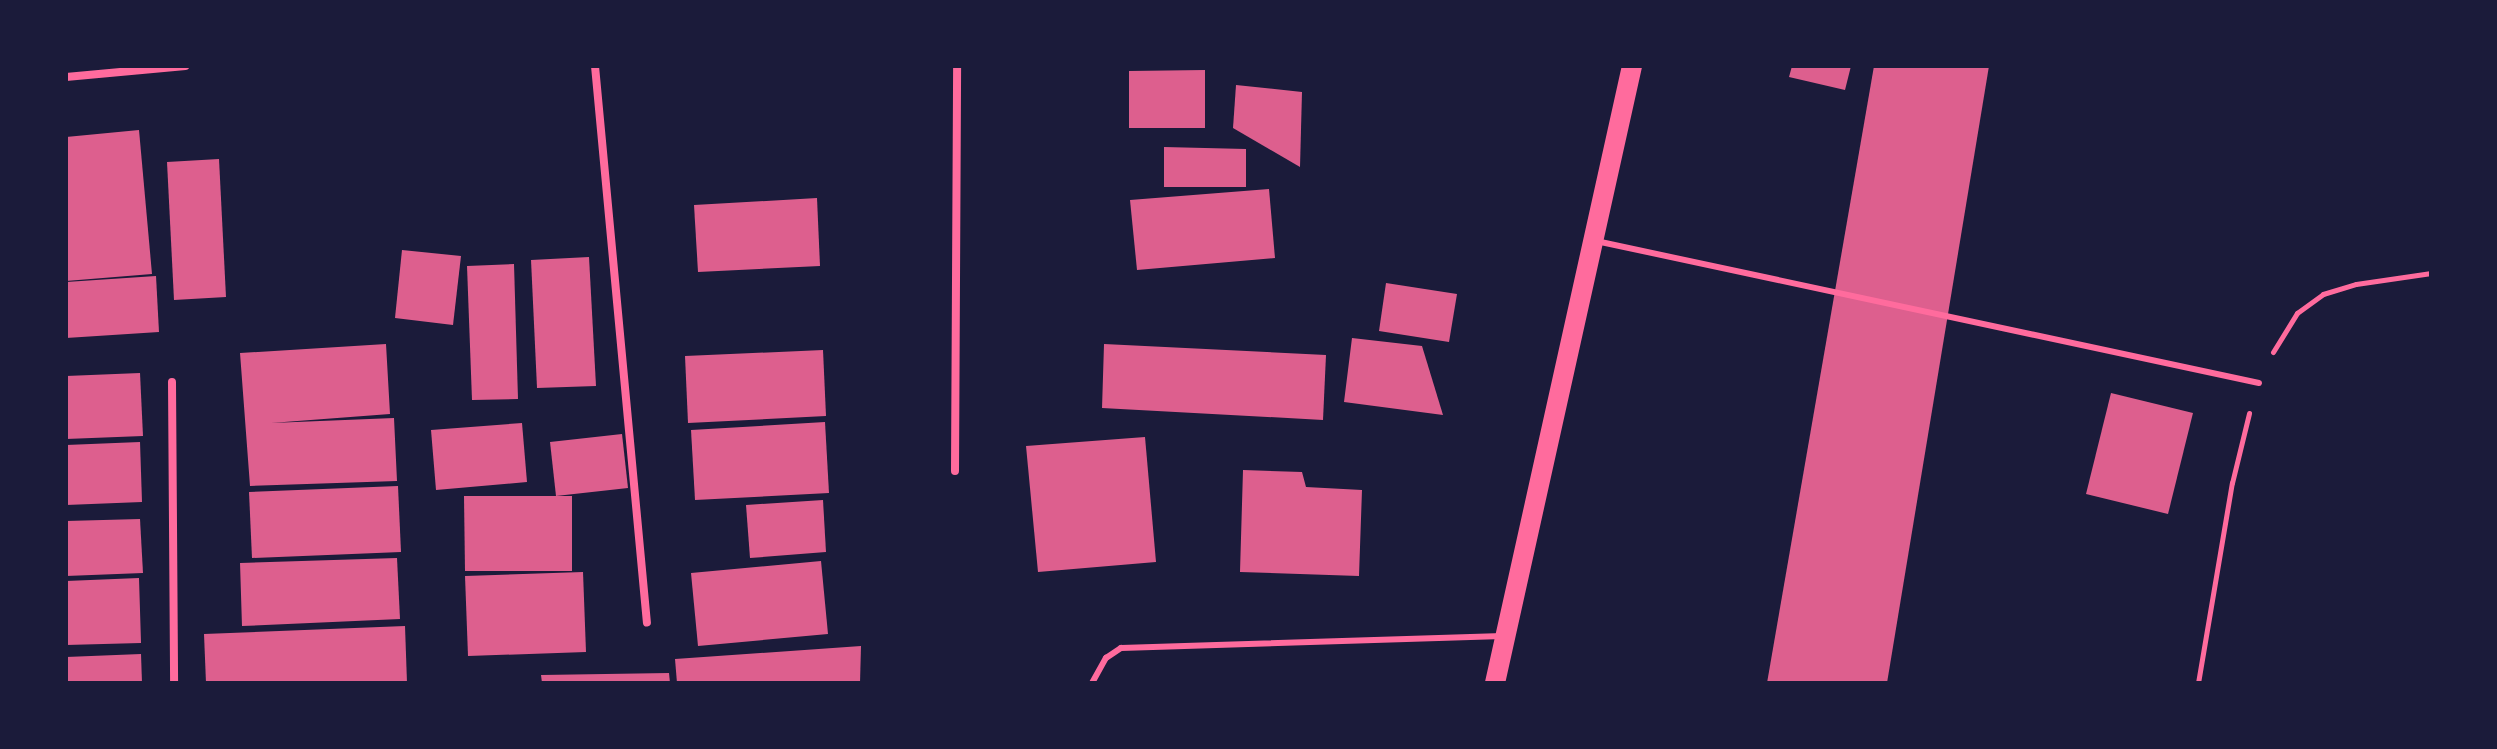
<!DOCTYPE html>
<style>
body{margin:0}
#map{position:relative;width:2497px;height:749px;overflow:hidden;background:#1b1b3a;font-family:Ubuntu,sans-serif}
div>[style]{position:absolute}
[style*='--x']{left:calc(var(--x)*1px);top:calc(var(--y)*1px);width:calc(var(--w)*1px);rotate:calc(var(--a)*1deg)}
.building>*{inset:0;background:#dd5f8e}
.path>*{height:5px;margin:-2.5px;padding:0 2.5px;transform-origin:2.5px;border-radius:2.5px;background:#ff6b9d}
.service>*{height:6px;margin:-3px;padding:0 3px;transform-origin:3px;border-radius:3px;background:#ff6b9d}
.minor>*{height:8px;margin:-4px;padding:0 4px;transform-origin:4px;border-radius:4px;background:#ff6b9d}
.primary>*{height:20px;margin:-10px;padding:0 10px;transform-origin:10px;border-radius:10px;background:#ff6b9d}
span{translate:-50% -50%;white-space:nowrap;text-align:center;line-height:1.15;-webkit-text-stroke:6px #1b1b3a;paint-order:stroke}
.frame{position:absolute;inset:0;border:68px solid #1b1b3a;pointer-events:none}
</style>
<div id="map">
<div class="building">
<div style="clip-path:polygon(1792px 66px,1851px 66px,1845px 90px,1789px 77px)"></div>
<div style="clip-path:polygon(1874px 66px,1989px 66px,1887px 683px,1767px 683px)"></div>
<div style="clip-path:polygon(1205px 70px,1205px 128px,1129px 128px,1129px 71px)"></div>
<div style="clip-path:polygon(1236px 85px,1302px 92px,1300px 167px,1233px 128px)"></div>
<div style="clip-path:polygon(139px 130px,152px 274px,66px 281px,66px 137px)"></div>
<div style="clip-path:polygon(1164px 147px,1246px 149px,1246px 187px,1164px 187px)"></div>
<div style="clip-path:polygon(219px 159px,226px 297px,174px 300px,167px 162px)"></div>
<div style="clip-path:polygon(1269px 189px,1275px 258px,1137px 270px,1130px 200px)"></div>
<div style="clip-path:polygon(817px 198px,820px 266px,698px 272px,694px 205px)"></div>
<div style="clip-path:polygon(402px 250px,461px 256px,453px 325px,395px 318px)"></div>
<div style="clip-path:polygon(589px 257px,596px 386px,537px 388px,531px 260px)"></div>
<div style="clip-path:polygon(514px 264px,518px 399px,472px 400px,467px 266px)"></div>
<div style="clip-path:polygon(156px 276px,159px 332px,66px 338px,66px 282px)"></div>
<div style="clip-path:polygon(1386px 283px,1457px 294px,1449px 342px,1379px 331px)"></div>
<div style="clip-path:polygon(1352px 338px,1422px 346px,1443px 415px,1344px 402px)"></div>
<div style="clip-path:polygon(386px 344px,390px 414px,271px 423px,394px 418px,397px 481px,250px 486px,240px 353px)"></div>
<div style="clip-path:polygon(1104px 344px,1326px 355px,1323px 420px,1102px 408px)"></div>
<div style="clip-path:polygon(823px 350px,826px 416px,688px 423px,685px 356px)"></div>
<div style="clip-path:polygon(140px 373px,143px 436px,66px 439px,66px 376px)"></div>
<div style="clip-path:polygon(2111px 393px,2193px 413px,2168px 514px,2086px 494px)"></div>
<div style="clip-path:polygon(825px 422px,829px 493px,695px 500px,691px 430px)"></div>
<div style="clip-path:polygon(522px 423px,527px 482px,436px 490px,431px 430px)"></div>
<div style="clip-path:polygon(622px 434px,628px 488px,556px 496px,550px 442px)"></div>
<div style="clip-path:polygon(1145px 437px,1156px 562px,1038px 572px,1026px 446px)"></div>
<div style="clip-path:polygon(140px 442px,142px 502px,66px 505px,66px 445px)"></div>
<div style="clip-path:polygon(1243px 470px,1302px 472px,1306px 487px,1362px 490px,1359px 576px,1240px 572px)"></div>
<div style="clip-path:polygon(398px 486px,401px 552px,252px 558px,249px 492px)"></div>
<div style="clip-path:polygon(464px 496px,572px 496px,572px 571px,465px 571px)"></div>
<div style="clip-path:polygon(823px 500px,826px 552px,750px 558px,746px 505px)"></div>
<div style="clip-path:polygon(140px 519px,143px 573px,66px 576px,66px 521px)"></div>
<div style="clip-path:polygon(397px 558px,400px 619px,242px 626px,240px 563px)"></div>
<div style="clip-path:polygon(821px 561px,828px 634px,698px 646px,691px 573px)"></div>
<div style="clip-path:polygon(583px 572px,586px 652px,468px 656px,465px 576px)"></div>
<div style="clip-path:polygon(139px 578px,141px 643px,66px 645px,66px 581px)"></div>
<div style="clip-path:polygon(405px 626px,407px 683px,206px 683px,204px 634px)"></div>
<div style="clip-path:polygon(861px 646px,860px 683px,677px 683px,675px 659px)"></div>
<div style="clip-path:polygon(141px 654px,142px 683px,66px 683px,66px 657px)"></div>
<div style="clip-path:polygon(669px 673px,670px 683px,542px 683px,541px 675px)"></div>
</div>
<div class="path">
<div style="--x:2273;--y:352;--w:46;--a:-58.4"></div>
<div style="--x:2297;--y:313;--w:32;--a:-36"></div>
<div style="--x:2323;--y:294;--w:34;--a:-17"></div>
<div style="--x:2356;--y:284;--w:76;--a:-8.3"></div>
<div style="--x:2198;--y:683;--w:203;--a:-80.4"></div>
<div style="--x:2232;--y:483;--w:72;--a:-76.3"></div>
</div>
<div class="service">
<div style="--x:1596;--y:241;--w:678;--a:12.09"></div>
<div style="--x:1092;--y:683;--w:29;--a:-61"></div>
<div style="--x:1106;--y:658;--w:18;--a:-34"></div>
<div style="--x:1121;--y:648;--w:382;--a:-1.8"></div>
</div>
<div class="minor">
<div style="--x:595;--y:66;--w:559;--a:84.67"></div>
<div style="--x:66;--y:77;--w:120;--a:-5.3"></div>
<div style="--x:172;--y:382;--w:301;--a:89.6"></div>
<div style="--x:955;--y:471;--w:405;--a:-89.7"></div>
</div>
<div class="primary">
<div style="--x:1495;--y:683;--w:632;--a:-77.48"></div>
</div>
<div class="frame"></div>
</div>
